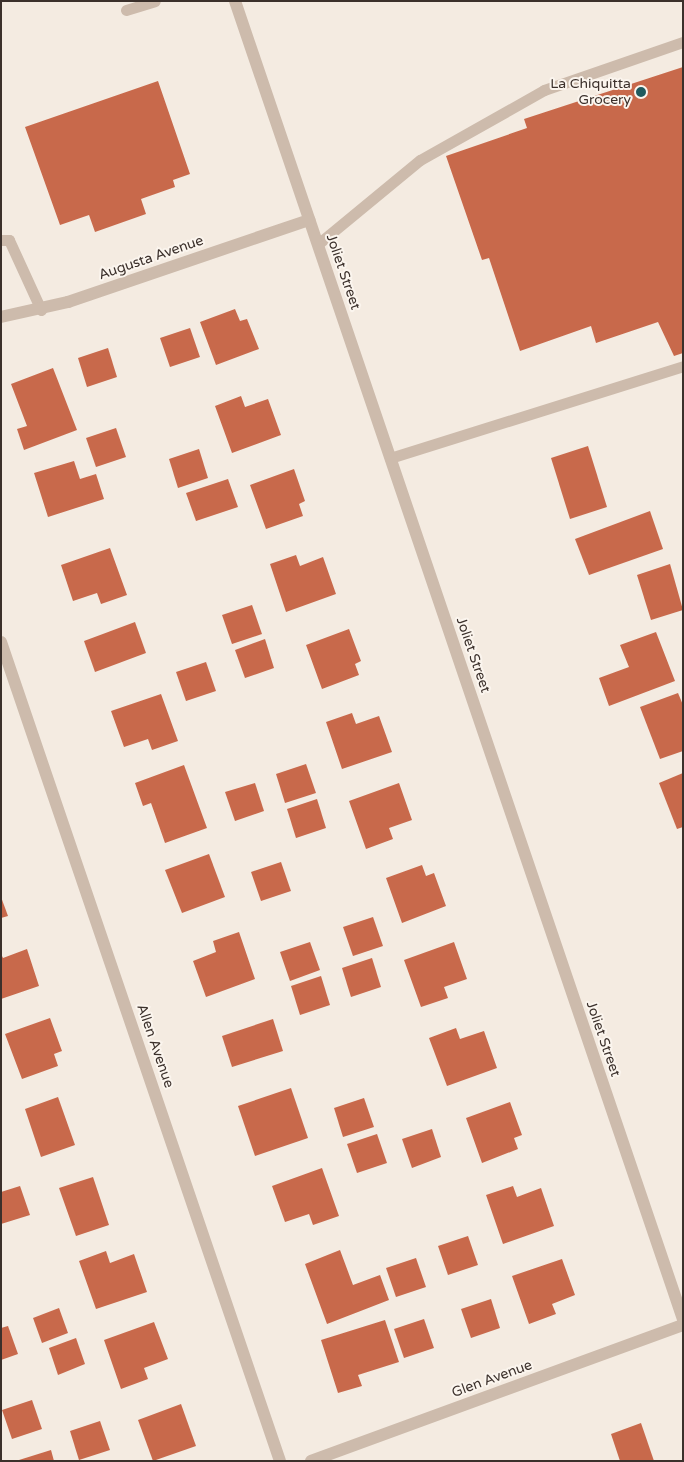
<!DOCTYPE html>
<style>
body{margin:0}
#map{position:relative;width:684px;height:1462px;overflow:hidden;background:#f4ebe1;font-family:"Varela Round",sans-serif}
div>[style]{position:absolute}
[style*='--x']{left:calc(var(--x)*1px);top:calc(var(--y)*1px);width:calc(var(--w)*1px);rotate:calc(var(--a)*1deg)}
.building>*{inset:0;background:#c8694b}
.lane>*{height:11px;margin:-5.5px;padding:0 5.5px;transform-origin:5.5px;border-radius:5.5px;background:#cdbbac}
.street>*{height:12px;margin:-6px;padding:0 6px;transform-origin:6px;border-radius:6px;background:#cdbbac}
.dots>*{width:14px;height:14px;translate:-50% -50%;box-sizing:border-box;border:2px solid #fbf5ee;border-radius:50%}
span{translate:-50% -50%;white-space:nowrap;text-align:center;line-height:1.15;-webkit-text-stroke:4px #fbf5ee;paint-order:stroke}
.poi-label{font-size:14px;color:#3b302b}
.right{translate:-100% -50%;text-align:right}
.street-label{font-size:14px;color:#3b302b}
.frame{position:absolute;inset:0;border:2px solid #3b302b;pointer-events:none}
</style>
<div id="map">
<div class="building">
<div style="clip-path:polygon(683px 67px,683px 353px,674px 356px,658px 322px,596px 343px,591px 326px,520px 351px,489px 258px,482px 260px,446px 156px,527px 128px,524px 119px)"></div>
<div style="clip-path:polygon(158px 81px,190px 174px,173px 180px,175px 187px,141px 199px,146px 214px,95px 232px,89px 215px,60px 225px,25px 127px)"></div>
<div style="clip-path:polygon(235px 309px,240px 321px,247px 319px,259px 349px,216px 365px,200px 322px)"></div>
<div style="clip-path:polygon(190px 328px,200px 357px,170px 367px,160px 338px)"></div>
<div style="clip-path:polygon(108px 348px,117px 377px,87px 387px,78px 358px)"></div>
<div style="clip-path:polygon(53px 368px,77px 430px,24px 450px,17px 429px,27px 426px,11px 384px)"></div>
<div style="clip-path:polygon(241px 396px,245px 407px,268px 399px,281px 435px,232px 453px,215px 406px)"></div>
<div style="clip-path:polygon(116px 428px,126px 457px,96px 467px,86px 438px)"></div>
<div style="clip-path:polygon(588px 446px,607px 507px,570px 519px,551px 458px)"></div>
<div style="clip-path:polygon(199px 449px,208px 478px,178px 488px,169px 459px)"></div>
<div style="clip-path:polygon(74px 461px,80px 479px,96px 474px,104px 499px,48px 517px,34px 473px)"></div>
<div style="clip-path:polygon(294px 469px,305px 501px,299px 504px,303px 516px,266px 529px,250px 485px)"></div>
<div style="clip-path:polygon(228px 479px,238px 507px,196px 521px,186px 493px)"></div>
<div style="clip-path:polygon(650px 511px,663px 549px,589px 575px,575px 539px)"></div>
<div style="clip-path:polygon(110px 548px,127px 595px,101px 604px,97px 593px,73px 601px,61px 565px)"></div>
<div style="clip-path:polygon(296px 555px,300px 566px,323px 557px,336px 594px,286px 612px,270px 564px)"></div>
<div style="clip-path:polygon(670px 564px,683px 610px,651px 620px,637px 575px)"></div>
<div style="clip-path:polygon(252px 605px,262px 634px,232px 644px,222px 615px)"></div>
<div style="clip-path:polygon(135px 622px,146px 653px,95px 672px,84px 641px)"></div>
<div style="clip-path:polygon(349px 629px,361px 661px,355px 664px,359px 675px,322px 689px,306px 645px)"></div>
<div style="clip-path:polygon(656px 632px,675px 681px,609px 706px,599px 678px,629px 667px,620px 645px)"></div>
<div style="clip-path:polygon(265px 639px,274px 668px,245px 678px,235px 650px)"></div>
<div style="clip-path:polygon(206px 662px,216px 691px,186px 701px,176px 672px)"></div>
<div style="clip-path:polygon(678px 693px,683px 705px,683px 751px,660px 759px,640px 707px)"></div>
<div style="clip-path:polygon(161px 694px,178px 741px,152px 750px,148px 739px,124px 747px,111px 711px)"></div>
<div style="clip-path:polygon(352px 713px,356px 724px,379px 716px,392px 752px,342px 769px,326px 722px)"></div>
<div style="clip-path:polygon(306px 764px,316px 793px,285px 803px,276px 774px)"></div>
<div style="clip-path:polygon(184px 765px,207px 828px,165px 843px,151px 803px,143px 806px,135px 783px)"></div>
<div style="clip-path:polygon(683px 773px,683px 827px,677px 829px,659px 783px)"></div>
<div style="clip-path:polygon(255px 783px,264px 811px,235px 821px,225px 792px)"></div>
<div style="clip-path:polygon(399px 783px,412px 820px,389px 828px,393px 839px,366px 849px,349px 801px)"></div>
<div style="clip-path:polygon(317px 799px,326px 828px,296px 838px,287px 809px)"></div>
<div style="clip-path:polygon(209px 854px,225px 897px,182px 913px,165px 870px)"></div>
<div style="clip-path:polygon(281px 862px,291px 891px,261px 901px,251px 872px)"></div>
<div style="clip-path:polygon(422px 865px,426px 876px,434px 873px,446px 906px,402px 923px,386px 878px)"></div>
<div style="clip-path:polygon(1px 897px,8px 916px,1px 918px)"></div>
<div style="clip-path:polygon(373px 917px,383px 946px,353px 956px,343px 927px)"></div>
<div style="clip-path:polygon(239px 932px,255px 979px,206px 997px,193px 961px,216px 952px,213px 941px)"></div>
<div style="clip-path:polygon(310px 942px,320px 970px,290px 981px,280px 952px)"></div>
<div style="clip-path:polygon(454px 942px,467px 979px,444px 987px,448px 998px,421px 1007px,404px 960px)"></div>
<div style="clip-path:polygon(27px 949px,39px 986px,1px 999px,1px 954px,3px 958px)"></div>
<div style="clip-path:polygon(372px 958px,381px 987px,351px 997px,342px 968px)"></div>
<div style="clip-path:polygon(321px 976px,330px 1005px,300px 1015px,291px 986px)"></div>
<div style="clip-path:polygon(50px 1018px,62px 1051px,54px 1054px,58px 1066px,22px 1079px,5px 1034px)"></div>
<div style="clip-path:polygon(273px 1019px,283px 1051px,232px 1067px,222px 1036px)"></div>
<div style="clip-path:polygon(456px 1028px,460px 1039px,484px 1031px,497px 1068px,447px 1086px,429px 1038px)"></div>
<div style="clip-path:polygon(291px 1088px,308px 1138px,255px 1156px,238px 1106px)"></div>
<div style="clip-path:polygon(58px 1097px,75px 1145px,41px 1157px,25px 1109px)"></div>
<div style="clip-path:polygon(364px 1098px,374px 1127px,343px 1137px,334px 1108px)"></div>
<div style="clip-path:polygon(510px 1102px,522px 1135px,514px 1138px,518px 1149px,482px 1163px,466px 1118px)"></div>
<div style="clip-path:polygon(432px 1129px,441px 1157px,412px 1168px,402px 1139px)"></div>
<div style="clip-path:polygon(377px 1134px,387px 1163px,357px 1173px,347px 1144px)"></div>
<div style="clip-path:polygon(322px 1168px,339px 1216px,313px 1225px,309px 1214px,285px 1222px,272px 1186px)"></div>
<div style="clip-path:polygon(93px 1177px,109px 1225px,76px 1236px,59px 1188px)"></div>
<div style="clip-path:polygon(20px 1186px,30px 1215px,1px 1224px,1px 1192px)"></div>
<div style="clip-path:polygon(513px 1186px,517px 1197px,541px 1188px,554px 1226px,503px 1244px,486px 1195px)"></div>
<div style="clip-path:polygon(468px 1236px,478px 1265px,448px 1275px,438px 1246px)"></div>
<div style="clip-path:polygon(340px 1250px,353px 1285px,380px 1275px,389px 1300px,327px 1324px,305px 1264px)"></div>
<div style="clip-path:polygon(106px 1251px,110px 1263px,134px 1254px,147px 1292px,96px 1309px,79px 1261px)"></div>
<div style="clip-path:polygon(416px 1258px,426px 1287px,396px 1297px,386px 1268px)"></div>
<div style="clip-path:polygon(562px 1259px,575px 1295px,552px 1304px,556px 1314px,529px 1324px,512px 1276px)"></div>
<div style="clip-path:polygon(491px 1299px,500px 1328px,471px 1338px,461px 1309px)"></div>
<div style="clip-path:polygon(59px 1308px,68px 1333px,42px 1343px,33px 1318px)"></div>
<div style="clip-path:polygon(424px 1319px,434px 1348px,404px 1358px,394px 1329px)"></div>
<div style="clip-path:polygon(385px 1320px,399px 1362px,358px 1375px,362px 1386px,338px 1393px,321px 1340px)"></div>
<div style="clip-path:polygon(154px 1322px,168px 1359px,144px 1368px,148px 1379px,121px 1389px,104px 1340px)"></div>
<div style="clip-path:polygon(8px 1326px,18px 1354px,1px 1360px,1px 1328px)"></div>
<div style="clip-path:polygon(76px 1338px,85px 1364px,58px 1375px,49px 1348px)"></div>
<div style="clip-path:polygon(32px 1400px,42px 1429px,12px 1439px,2px 1410px)"></div>
<div style="clip-path:polygon(181px 1404px,196px 1446px,153px 1461px,138px 1420px)"></div>
<div style="clip-path:polygon(100px 1421px,110px 1450px,79px 1460px,70px 1431px)"></div>
<div style="clip-path:polygon(641px 1423px,654px 1461px,620px 1461px,611px 1434px)"></div>
<div style="clip-path:polygon(51px 1450px,54px 1461px,19px 1461px,19px 1460px)"></div>
</div>
<div class="lane">
<div style="--x:126;--y:10;--w:30;--a:-17"></div>
<div style="--x:1;--y:240;--w:8;--a:0"></div>
<div style="--x:9;--y:240;--w:77;--a:65.4"></div>
<div style="--x:318;--y:244;--w:132;--a:-39.5"></div>
<div style="--x:420;--y:160;--w:142;--a:-29.4"></div>
<div style="--x:544;--y:90;--w:147;--a:-19.1"></div>
<div style="--x:390;--y:458;--w:307;--a:-17.4"></div>
</div>
<div class="street">
<div style="--x:235;--y:1;--w:1392;--a:71.23"></div>
<div style="--x:1;--y:317;--w:69;--a:-12.6"></div>
<div style="--x:68;--y:302;--w:255;--a:-18.8"></div>
<div style="--x:1;--y:642;--w:865;--a:71.19"></div>
<div style="--x:311;--y:1461;--w:396;--a:-20.1"></div>
</div>
<div class="dots">
<div style="left:641px;top:92px;background:#1f5a5e"></div>
</div>
<div class="poi-label">
<span class="right" style="left:631px;top:92px">La Chiquitta<br>Grocery</span>
</div>
<div class="street-label">
<span style="left:151px;top:258px;rotate:-19deg">Augusta Avenue</span>
<span style="left:343px;top:272px;rotate:71deg">Joliet Street</span>
<span style="left:473px;top:655px;rotate:71deg">Joliet Street</span>
<span style="left:603px;top:1039px;rotate:71deg">Joliet Street</span>
<span style="left:155px;top:1046px;rotate:71deg">Allen Avenue</span>
<span style="left:492px;top:1379px;rotate:-20deg">Glen Avenue</span>
</div>
<div class="frame"></div>
</div>
